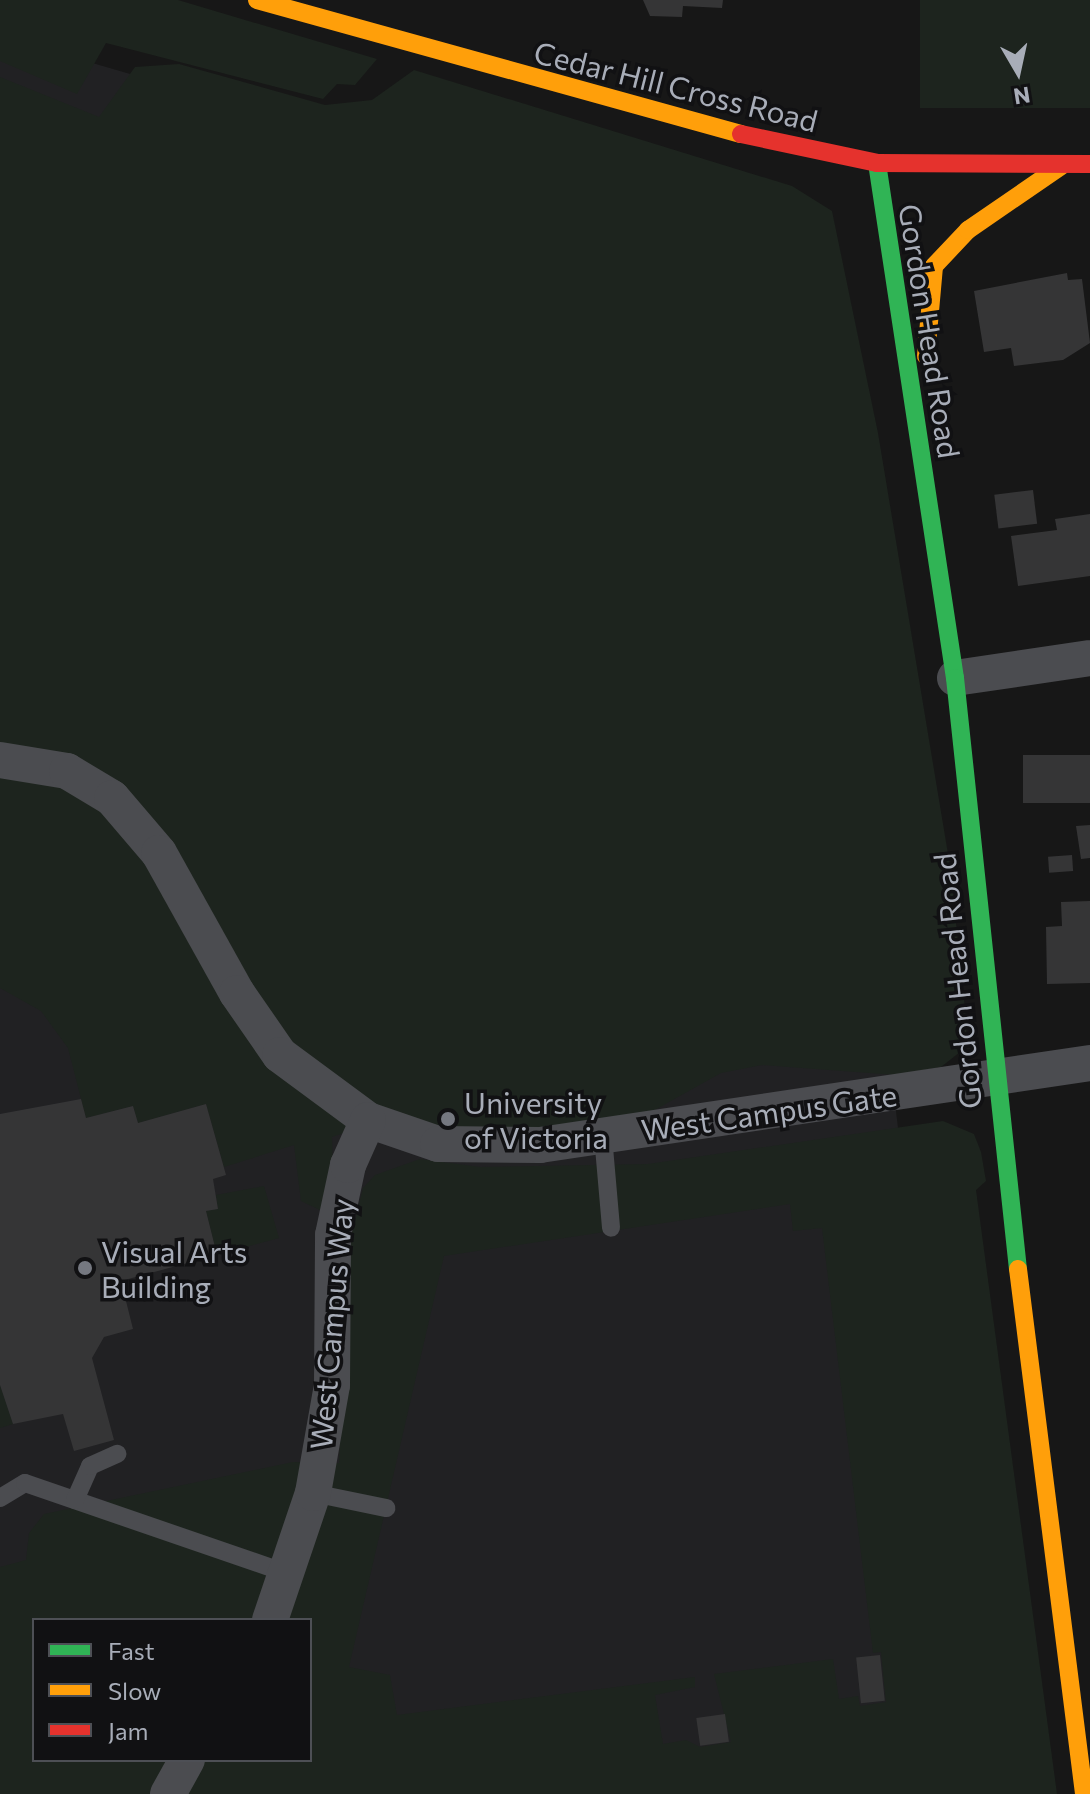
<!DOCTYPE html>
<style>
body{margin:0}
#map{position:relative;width:1090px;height:1794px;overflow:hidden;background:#171717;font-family:Commissioner,sans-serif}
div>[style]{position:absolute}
.built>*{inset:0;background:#212123}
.green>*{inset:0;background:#1d241e;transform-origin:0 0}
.building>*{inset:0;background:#353536;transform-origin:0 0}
.lane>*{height:18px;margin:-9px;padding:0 9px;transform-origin:9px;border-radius:9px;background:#4b4c50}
.street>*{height:36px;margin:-18px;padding:0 18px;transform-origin:18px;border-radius:18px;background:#4b4c50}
.fast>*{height:18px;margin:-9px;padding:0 9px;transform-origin:9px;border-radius:9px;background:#30b455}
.slow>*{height:18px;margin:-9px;padding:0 9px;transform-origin:9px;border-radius:9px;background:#ff9f0a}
.jam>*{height:18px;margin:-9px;padding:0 9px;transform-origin:9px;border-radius:9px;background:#e5322d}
.dots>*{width:22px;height:22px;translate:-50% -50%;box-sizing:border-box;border:4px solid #111113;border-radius:50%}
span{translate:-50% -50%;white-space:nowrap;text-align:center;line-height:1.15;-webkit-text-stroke:7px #111113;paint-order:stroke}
.street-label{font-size:30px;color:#a8adb8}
.poi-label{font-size:30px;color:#a8adb8}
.left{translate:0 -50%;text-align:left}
.legend{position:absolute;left:32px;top:1618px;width:280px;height:144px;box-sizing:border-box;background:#111113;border:2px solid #4d4f55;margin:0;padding:10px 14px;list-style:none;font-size:24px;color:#a8adb8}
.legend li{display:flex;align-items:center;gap:16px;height:40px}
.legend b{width:40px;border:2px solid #4d4f55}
.north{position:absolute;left:978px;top:32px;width:80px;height:80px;-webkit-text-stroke:6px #111113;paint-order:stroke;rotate:171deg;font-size:22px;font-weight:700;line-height:32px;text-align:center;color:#a8adb8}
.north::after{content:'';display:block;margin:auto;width:28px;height:36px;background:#a8adb8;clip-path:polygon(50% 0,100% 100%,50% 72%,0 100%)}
</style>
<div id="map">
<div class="built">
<i style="clip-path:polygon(evenodd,0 36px,455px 169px,836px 618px,979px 1794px,0 1794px,0 36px,34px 1620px,310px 1620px,310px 1760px,34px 1760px,34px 1620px)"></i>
</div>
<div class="green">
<i style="clip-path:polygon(0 0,178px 0,377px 59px,355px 85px,337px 84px,323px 99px,106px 43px,77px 94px,0 61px)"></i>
<i style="left:920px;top:0;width:170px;height:108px"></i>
<i style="clip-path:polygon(179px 64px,325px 105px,372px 100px,414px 70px,792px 186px,832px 211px,878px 433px,950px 866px,967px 1028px,960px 1052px,941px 1067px,896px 1075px,762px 1065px,721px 1073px,653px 1111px,490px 1135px,389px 1117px,332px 1137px,333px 1170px,320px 1210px,301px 1201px,294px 1145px,224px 1167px,206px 1104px,138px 1123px,133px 1106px,86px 1118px,68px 1048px,41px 1011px,0 988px,0 77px,99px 117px,135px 67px)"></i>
<i style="clip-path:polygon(evenodd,943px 1121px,974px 1134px,981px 1152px,986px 1181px,976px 1190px,1057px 1794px,0 1794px,0 1567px,26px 1560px,29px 1533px,44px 1514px,293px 1462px,339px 1463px,350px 1241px,363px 1188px,375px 1175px,420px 1159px,480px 1167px,648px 1164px,943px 1121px,790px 1204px,793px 1231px,822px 1228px,873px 1653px,881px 1652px,886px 1702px,860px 1706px,858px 1696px,839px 1699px,833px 1659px,714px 1674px,731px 1742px,700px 1747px,686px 1740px,663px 1744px,655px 1695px,695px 1687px,695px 1677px,397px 1715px,390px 1675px,349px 1667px,444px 1256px,790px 1204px,943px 1121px,34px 1620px,310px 1620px,310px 1760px,34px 1760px,34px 1620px)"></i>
<i style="clip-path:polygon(264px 1186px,279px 1238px,217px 1255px,206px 1211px,218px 1209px,216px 1195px)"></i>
<i style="clip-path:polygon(0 1385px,13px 1424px,0 1428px)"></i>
</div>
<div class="building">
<i style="clip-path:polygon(643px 0,723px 0,722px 8px,683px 6px,682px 17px,650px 16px)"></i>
<i style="clip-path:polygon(1067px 273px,1068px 280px,1082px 279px,1090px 343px,1063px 360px,1014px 366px,1011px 348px,984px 352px,974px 291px)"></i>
<i style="left:1033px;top:490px;width:34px;height:39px;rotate:83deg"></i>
<i style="clip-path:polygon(1090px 514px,1090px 576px,1018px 586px,1011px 536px,1057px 530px,1055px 519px)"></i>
<i style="left:1090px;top:755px;width:48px;height:67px;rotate:90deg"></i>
<i style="clip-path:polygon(1090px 825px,1090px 858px,1081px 859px,1076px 826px)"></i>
<i style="left:1072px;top:855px;width:16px;height:24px;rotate:86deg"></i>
<i style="clip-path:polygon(1090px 901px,1090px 983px,1047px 984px,1046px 927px,1062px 926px,1061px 902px)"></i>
<i style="clip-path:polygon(81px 1099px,86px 1118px,133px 1106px,138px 1123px,206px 1104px,226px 1175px,213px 1179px,218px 1209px,206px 1211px,217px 1255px,121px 1281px,133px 1329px,104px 1337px,92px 1358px,114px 1440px,74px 1451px,63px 1414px,13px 1424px,0 1385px,0 1114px)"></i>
<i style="left:880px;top:1655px;width:46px;height:24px;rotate:84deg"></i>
<i style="left:725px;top:1714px;width:28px;height:29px;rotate:82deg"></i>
</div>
<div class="lane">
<i style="left:603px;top:1136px;width:92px;rotate:85deg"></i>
<i style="left:313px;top:1493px;width:75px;rotate:11.6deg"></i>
<i style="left:0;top:1498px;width:29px;rotate:-31deg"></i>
<i style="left:25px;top:1483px;width:280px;rotate:19deg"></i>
<i style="left:75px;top:1500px;width:37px;rotate:-66deg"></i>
<i style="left:90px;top:1466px;width:30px;rotate:-24deg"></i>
</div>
<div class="street">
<i style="left:955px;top:678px;width:136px;rotate:-8.4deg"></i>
<i style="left:0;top:760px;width:68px;rotate:9.3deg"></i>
<i style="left:67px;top:771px;width:52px;rotate:31deg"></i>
<i style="left:112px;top:798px;width:72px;rotate:49.5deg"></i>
<i style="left:159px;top:853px;width:160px;rotate:60.9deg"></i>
<i style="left:237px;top:993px;width:75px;rotate:55.3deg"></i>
<i style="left:280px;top:1055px;width:109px;rotate:36.5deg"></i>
<i style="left:368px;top:1120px;width:74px;rotate:18.9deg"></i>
<i style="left:438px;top:1144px;width:102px;rotate:0.6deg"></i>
<i style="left:540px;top:1145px;width:556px;rotate:-8.48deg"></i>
<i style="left:270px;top:1620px;width:134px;rotate:-71.3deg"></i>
<i style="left:313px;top:1493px;width:110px;rotate:-80deg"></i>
<i style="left:332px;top:1385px;width:150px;rotate:-89.6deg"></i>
<i style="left:333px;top:1235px;width:72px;rotate:-77.9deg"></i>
<i style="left:348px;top:1165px;width:49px;rotate:-66deg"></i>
<i style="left:168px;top:1794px;width:39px;rotate:-61deg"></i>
</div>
<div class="fast">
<i style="left:877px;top:163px;width:521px;rotate:81.39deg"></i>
<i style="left:955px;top:678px;width:594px;rotate:83.92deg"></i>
</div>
<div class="slow">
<i style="left:257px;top:0;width:502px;rotate:15.48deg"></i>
<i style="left:926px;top:356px;width:90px;rotate:-84.9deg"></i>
<i style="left:934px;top:266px;width:50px;rotate:-46.6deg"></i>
<i style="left:968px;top:230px;width:113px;rotate:-34.5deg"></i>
<i style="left:1018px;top:1269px;width:529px;rotate:82.83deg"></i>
</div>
<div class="jam">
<i style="left:741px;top:134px;width:139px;rotate:12deg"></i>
<i style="left:877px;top:163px;width:213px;rotate:0.3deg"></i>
</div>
<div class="dots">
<i style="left:448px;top:1119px;background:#757880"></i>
<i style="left:85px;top:1268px;background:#757880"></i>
</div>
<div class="street-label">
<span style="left:676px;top:86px;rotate:14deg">Cedar Hill Cross Road</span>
<span style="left:930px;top:331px;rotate:81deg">Gordon Head Road</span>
<span style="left:957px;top:981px;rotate:-96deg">Gordon Head Road</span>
<span style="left:769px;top:1112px;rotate:-8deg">West Campus Gate</span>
<span style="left:331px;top:1324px;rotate:-85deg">West Campus Way</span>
</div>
<div class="poi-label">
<span class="left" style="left:464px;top:1119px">University<br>of Victoria</span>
<span class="left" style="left:101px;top:1268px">Visual Arts<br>Building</span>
</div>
<ul class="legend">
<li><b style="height:10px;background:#30b455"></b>Fast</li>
<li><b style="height:10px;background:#ff9f0a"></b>Slow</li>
<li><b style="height:10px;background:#e5322d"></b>Jam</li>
</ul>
<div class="north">N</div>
</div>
